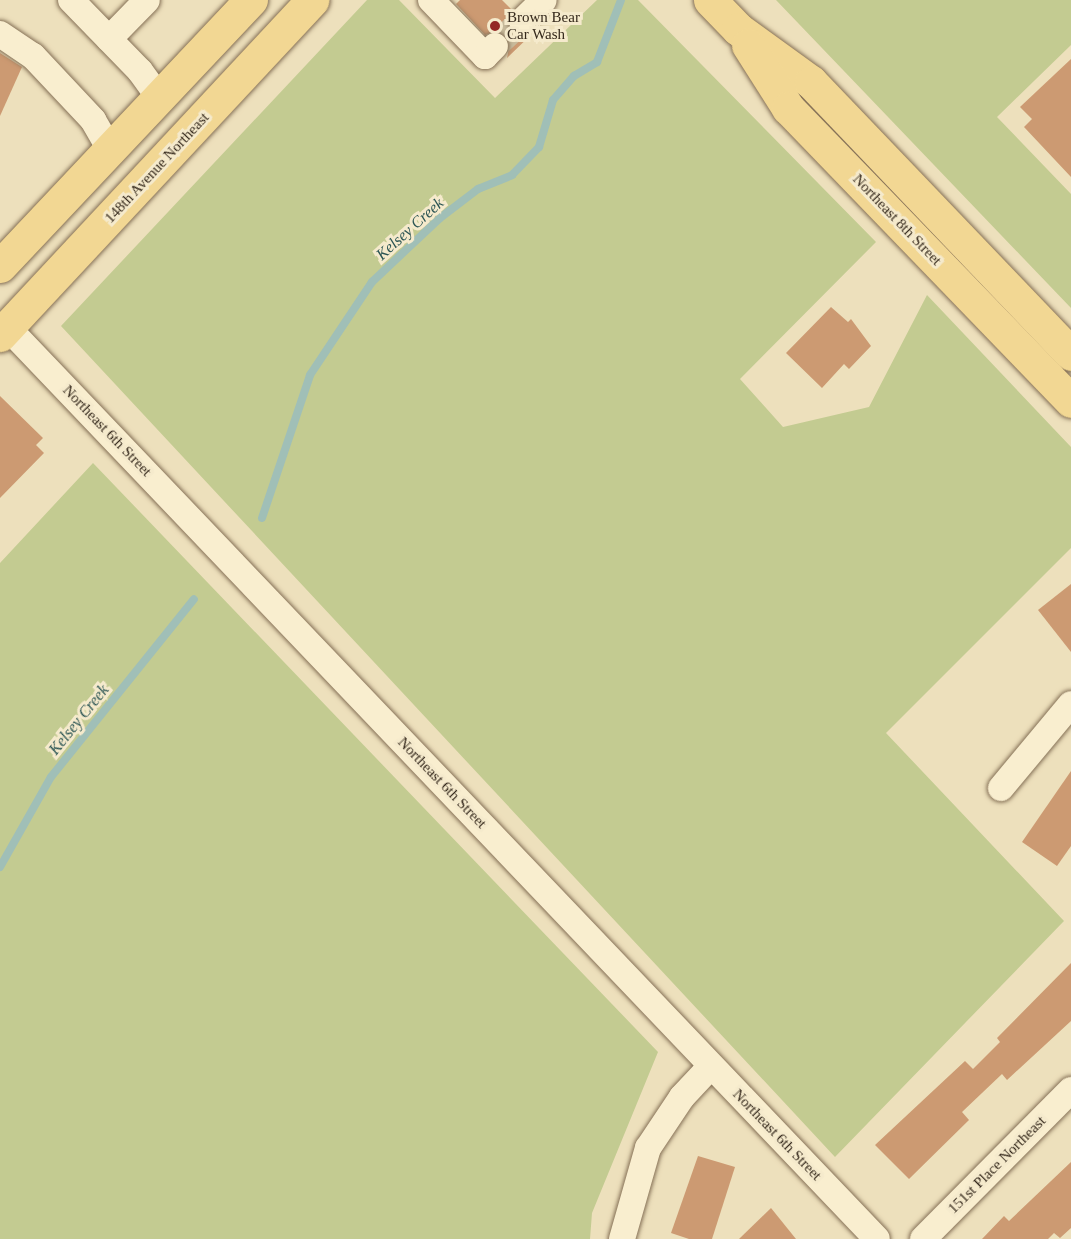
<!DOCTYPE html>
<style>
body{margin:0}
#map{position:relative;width:1071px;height:1239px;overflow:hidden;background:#ede0bc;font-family:Georgia,serif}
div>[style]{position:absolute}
.green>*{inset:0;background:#c3cb91}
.stream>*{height:8px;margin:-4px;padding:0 4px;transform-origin:4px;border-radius:4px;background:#a0bfb7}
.building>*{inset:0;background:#cc9a72}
.minor-tunnel>*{height:26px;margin-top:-13px;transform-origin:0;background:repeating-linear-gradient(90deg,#c8bb9c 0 26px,transparent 0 39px)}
.roads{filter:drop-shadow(0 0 2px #857056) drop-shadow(0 0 2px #857056)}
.minor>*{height:26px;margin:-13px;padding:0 13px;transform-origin:13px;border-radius:13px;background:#f9eecf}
.major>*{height:33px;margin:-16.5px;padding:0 16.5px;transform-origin:16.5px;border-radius:16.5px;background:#f2d793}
.dots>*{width:16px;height:16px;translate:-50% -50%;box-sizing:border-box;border:3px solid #f5eacc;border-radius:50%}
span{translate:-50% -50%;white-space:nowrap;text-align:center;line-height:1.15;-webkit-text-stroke:6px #f5eacc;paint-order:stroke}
.poi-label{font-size:15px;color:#34281b}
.left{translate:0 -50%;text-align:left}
.street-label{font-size:15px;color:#34281b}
.water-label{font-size:16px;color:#2a5453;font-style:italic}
</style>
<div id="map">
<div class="green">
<i style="clip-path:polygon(367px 0,399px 0,495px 98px,597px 0,638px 0,876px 242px,740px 379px,783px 427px,869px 407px,927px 295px,1071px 447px,1071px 548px,886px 733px,1064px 921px,835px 1157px,61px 326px)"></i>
<i style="clip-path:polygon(776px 0,1071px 0,1071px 45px,997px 117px,1071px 194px,1071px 308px)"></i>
<i style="clip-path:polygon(93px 463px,658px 1052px,592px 1213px,590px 1239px,0 1239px,0 563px)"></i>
</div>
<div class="stream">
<i style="left:262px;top:518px;width:151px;rotate:-71.4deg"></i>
<i style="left:310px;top:375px;width:112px;rotate:-56.3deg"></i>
<i style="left:372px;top:282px;width:93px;rotate:-43.3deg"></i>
<i style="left:440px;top:218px;width:48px;rotate:-37.3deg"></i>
<i style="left:478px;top:189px;width:37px;rotate:-22deg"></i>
<i style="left:512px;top:175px;width:39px;rotate:-46deg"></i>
<i style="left:539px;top:147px;width:49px;rotate:-73.4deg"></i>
<i style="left:553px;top:100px;width:32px;rotate:-49deg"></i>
<i style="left:574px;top:76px;width:27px;rotate:-31deg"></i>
<i style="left:597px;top:62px;width:66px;rotate:-68.8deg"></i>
<i style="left:0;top:867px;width:103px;rotate:-60.5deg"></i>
<i style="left:51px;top:777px;width:228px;rotate:-51.2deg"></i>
</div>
<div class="building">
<i style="clip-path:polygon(460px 0,502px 0,512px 10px,507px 24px,512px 32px,518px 35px,534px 32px,507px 58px,510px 43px,506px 36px,498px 31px,485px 35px,456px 4px)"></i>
<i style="clip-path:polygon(0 53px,22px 67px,0 116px)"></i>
<i style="clip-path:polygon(1071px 59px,1071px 177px,1024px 127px,1032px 119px,1020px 107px)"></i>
<i style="clip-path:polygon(831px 307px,848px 322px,851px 319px,871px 346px,849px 369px,844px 364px,822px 388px,786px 353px)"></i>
<i style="clip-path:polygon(0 396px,43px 438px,36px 445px,44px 453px,0 498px)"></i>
<i style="clip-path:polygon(1071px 584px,1071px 652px,1038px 610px)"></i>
<i style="clip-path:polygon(1071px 771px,1071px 846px,1057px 866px,1022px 842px)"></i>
<i style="clip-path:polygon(1071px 963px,1071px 1021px,1007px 1080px,1002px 1074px,962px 1112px,969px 1120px,909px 1179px,875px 1145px,965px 1061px,973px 1069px,1000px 1042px,997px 1038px)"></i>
<i style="clip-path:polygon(698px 1156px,735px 1167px,712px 1239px,689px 1239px,671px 1233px)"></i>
<i style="clip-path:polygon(1071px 1162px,1071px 1228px,1060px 1238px,1054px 1233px,1048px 1239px,982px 1239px,1004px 1216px,1009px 1221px)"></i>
<i style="clip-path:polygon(771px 1208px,796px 1239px,739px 1239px)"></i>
</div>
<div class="minor-tunnel">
<i style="left:495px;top:46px;width:37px;rotate:-43deg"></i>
</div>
<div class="roads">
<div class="minor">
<i style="left:71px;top:0;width:99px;rotate:45.8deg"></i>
<i style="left:140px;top:71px;width:34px;rotate:54deg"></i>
<i style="left:431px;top:0;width:78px;rotate:46deg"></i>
<i style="left:485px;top:56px;width:14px;rotate:-45deg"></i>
<i style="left:522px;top:21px;width:30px;rotate:-44deg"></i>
<i style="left:0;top:34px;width:40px;rotate:34deg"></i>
<i style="left:33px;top:56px;width:88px;rotate:46.8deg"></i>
<i style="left:93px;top:120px;width:36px;rotate:60deg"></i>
<i style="left:109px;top:39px;width:54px;rotate:-45.7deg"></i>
<i style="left:7px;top:327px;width:1260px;rotate:46.35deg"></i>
<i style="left:1001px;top:788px;width:109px;rotate:-50.2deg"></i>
<i style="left:622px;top:1239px;width:95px;rotate:-74.1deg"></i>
<i style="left:648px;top:1148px;width:61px;rotate:-56.3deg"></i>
<i style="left:682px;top:1097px;width:42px;rotate:-46.9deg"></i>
<i style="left:923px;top:1239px;width:210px;rotate:-45.2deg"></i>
</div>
<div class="major">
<i style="left:710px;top:0;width:40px;rotate:46deg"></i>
<i style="left:738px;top:29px;width:90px;rotate:36deg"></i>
<i style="left:811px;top:82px;width:376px;rotate:46.3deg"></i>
<i style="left:748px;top:45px;width:75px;rotate:57.6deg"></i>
<i style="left:788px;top:108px;width:407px;rotate:46deg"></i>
<i style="left:0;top:266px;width:366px;rotate:-46.7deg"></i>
<i style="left:0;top:335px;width:458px;rotate:-47deg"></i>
</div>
</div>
<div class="dots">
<i style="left:495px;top:26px;background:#942826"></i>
</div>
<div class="poi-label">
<span class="left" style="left:507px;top:26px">Brown Bear<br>Car Wash</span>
</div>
<div class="street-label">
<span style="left:157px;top:168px;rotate:-47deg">148th Avenue Northeast</span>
<span style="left:897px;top:220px;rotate:46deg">Northeast 8th Street</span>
<span style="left:107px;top:431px;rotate:46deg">Northeast 6th Street</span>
<span style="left:442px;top:783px;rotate:46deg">Northeast 6th Street</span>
<span style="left:777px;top:1135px;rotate:46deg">Northeast 6th Street</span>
<span style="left:997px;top:1165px;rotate:-45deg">151st Place Northeast</span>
</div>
<div class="water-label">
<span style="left:410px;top:229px;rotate:-42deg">Kelsey Creek</span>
<span style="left:79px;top:720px;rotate:-51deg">Kelsey Creek</span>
</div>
</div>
